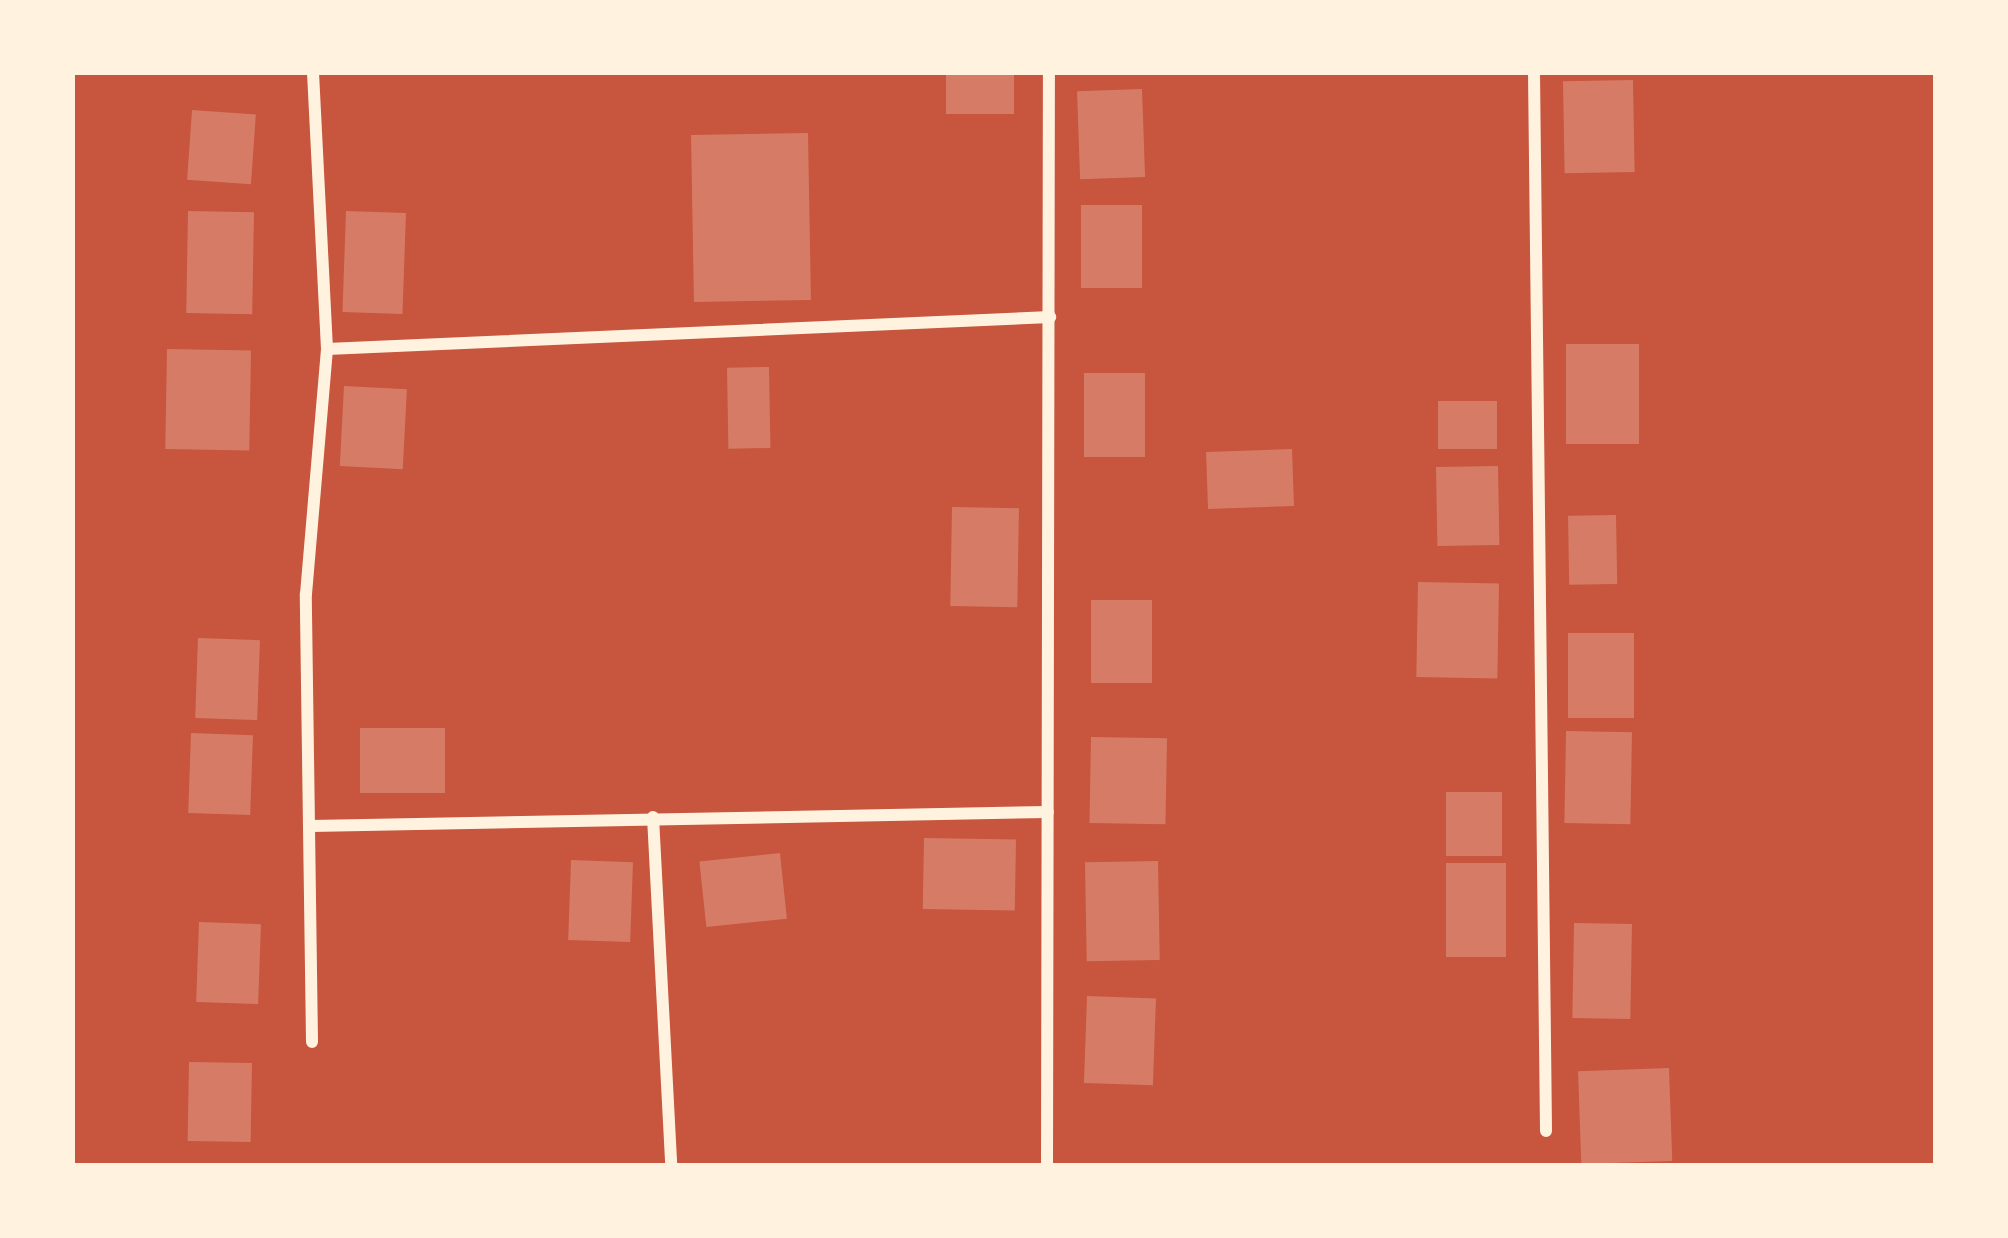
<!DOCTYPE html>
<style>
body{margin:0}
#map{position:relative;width:2008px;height:1238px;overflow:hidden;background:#c8553d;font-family:Barlow,sans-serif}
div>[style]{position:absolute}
.building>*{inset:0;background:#d67c66;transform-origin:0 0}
.minor>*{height:12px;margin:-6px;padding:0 6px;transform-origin:6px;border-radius:6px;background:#fff3e0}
span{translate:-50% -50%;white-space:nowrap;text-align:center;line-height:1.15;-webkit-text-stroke:10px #fff3e0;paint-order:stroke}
.frame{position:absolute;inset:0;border:75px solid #fff3e0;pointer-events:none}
</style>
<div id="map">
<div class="building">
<i style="left:946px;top:72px;width:68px;height:42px"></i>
<i style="left:1633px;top:80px;width:92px;height:70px;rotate:89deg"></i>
<i style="left:1142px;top:89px;width:88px;height:65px;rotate:88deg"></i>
<i style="left:192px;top:110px;width:64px;height:70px;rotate:4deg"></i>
<i style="left:808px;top:133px;width:167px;height:117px;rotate:89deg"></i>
<i style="left:1081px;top:205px;width:61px;height:83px"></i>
<i style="left:188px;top:211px;width:66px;height:102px;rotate:1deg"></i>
<i style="left:346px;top:211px;width:60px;height:101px;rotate:2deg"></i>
<i style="left:1566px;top:344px;width:73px;height:100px"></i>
<i style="left:167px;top:349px;width:84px;height:100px;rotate:1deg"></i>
<i style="left:769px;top:367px;width:81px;height:42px;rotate:89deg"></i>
<i style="left:1084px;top:373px;width:61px;height:84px"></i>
<i style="left:344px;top:386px;width:63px;height:80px;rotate:3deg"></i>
<i style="left:1438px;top:401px;width:59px;height:48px"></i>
<i style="left:1292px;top:449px;width:57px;height:86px;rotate:88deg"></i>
<i style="left:1498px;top:466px;width:79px;height:62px;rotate:89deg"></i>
<i style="left:952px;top:507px;width:67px;height:99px;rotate:1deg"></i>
<i style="left:1616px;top:515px;width:69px;height:48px;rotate:89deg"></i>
<i style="left:1418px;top:582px;width:81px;height:95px;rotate:1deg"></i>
<i style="left:1091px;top:600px;width:61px;height:83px"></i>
<i style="left:1634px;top:633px;width:85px;height:66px;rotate:90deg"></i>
<i style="left:198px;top:638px;width:62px;height:80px;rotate:2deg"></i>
<i style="left:360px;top:728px;width:85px;height:65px"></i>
<i style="left:1566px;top:731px;width:66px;height:92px;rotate:1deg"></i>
<i style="left:191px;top:733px;width:62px;height:80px;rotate:2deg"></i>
<i style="left:1091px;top:737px;width:76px;height:86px;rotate:1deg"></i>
<i style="left:1446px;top:792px;width:56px;height:64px"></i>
<i style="left:924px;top:838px;width:92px;height:71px;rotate:1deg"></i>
<i style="left:780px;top:853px;width:66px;height:81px;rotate:84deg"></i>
<i style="left:571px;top:860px;width:62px;height:80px;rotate:2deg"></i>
<i style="left:1158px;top:861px;width:99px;height:73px;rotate:89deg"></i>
<i style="left:1446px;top:863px;width:60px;height:94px"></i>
<i style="left:199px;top:922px;width:62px;height:80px;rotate:2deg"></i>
<i style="left:1574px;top:923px;width:58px;height:95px;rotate:1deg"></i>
<i style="left:1087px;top:996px;width:69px;height:87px;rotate:2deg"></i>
<i style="left:189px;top:1062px;width:63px;height:79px;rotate:1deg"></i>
<i style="left:1669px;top:1068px;width:93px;height:91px;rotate:88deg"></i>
</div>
<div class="minor">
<i style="left:1534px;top:72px;width:1059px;rotate:89.35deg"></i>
<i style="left:327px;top:349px;width:724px;rotate:-2.53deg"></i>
<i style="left:653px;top:817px;width:349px;rotate:87deg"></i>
<i style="left:311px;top:826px;width:737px;rotate:-1.09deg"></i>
<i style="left:312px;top:1042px;width:448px;rotate:-90.8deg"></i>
<i style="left:306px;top:594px;width:246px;rotate:-85.1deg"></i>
<i style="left:327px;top:349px;width:277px;rotate:-92.9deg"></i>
<i style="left:1047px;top:1166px;width:1094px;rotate:-89.9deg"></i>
</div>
<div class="frame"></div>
</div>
